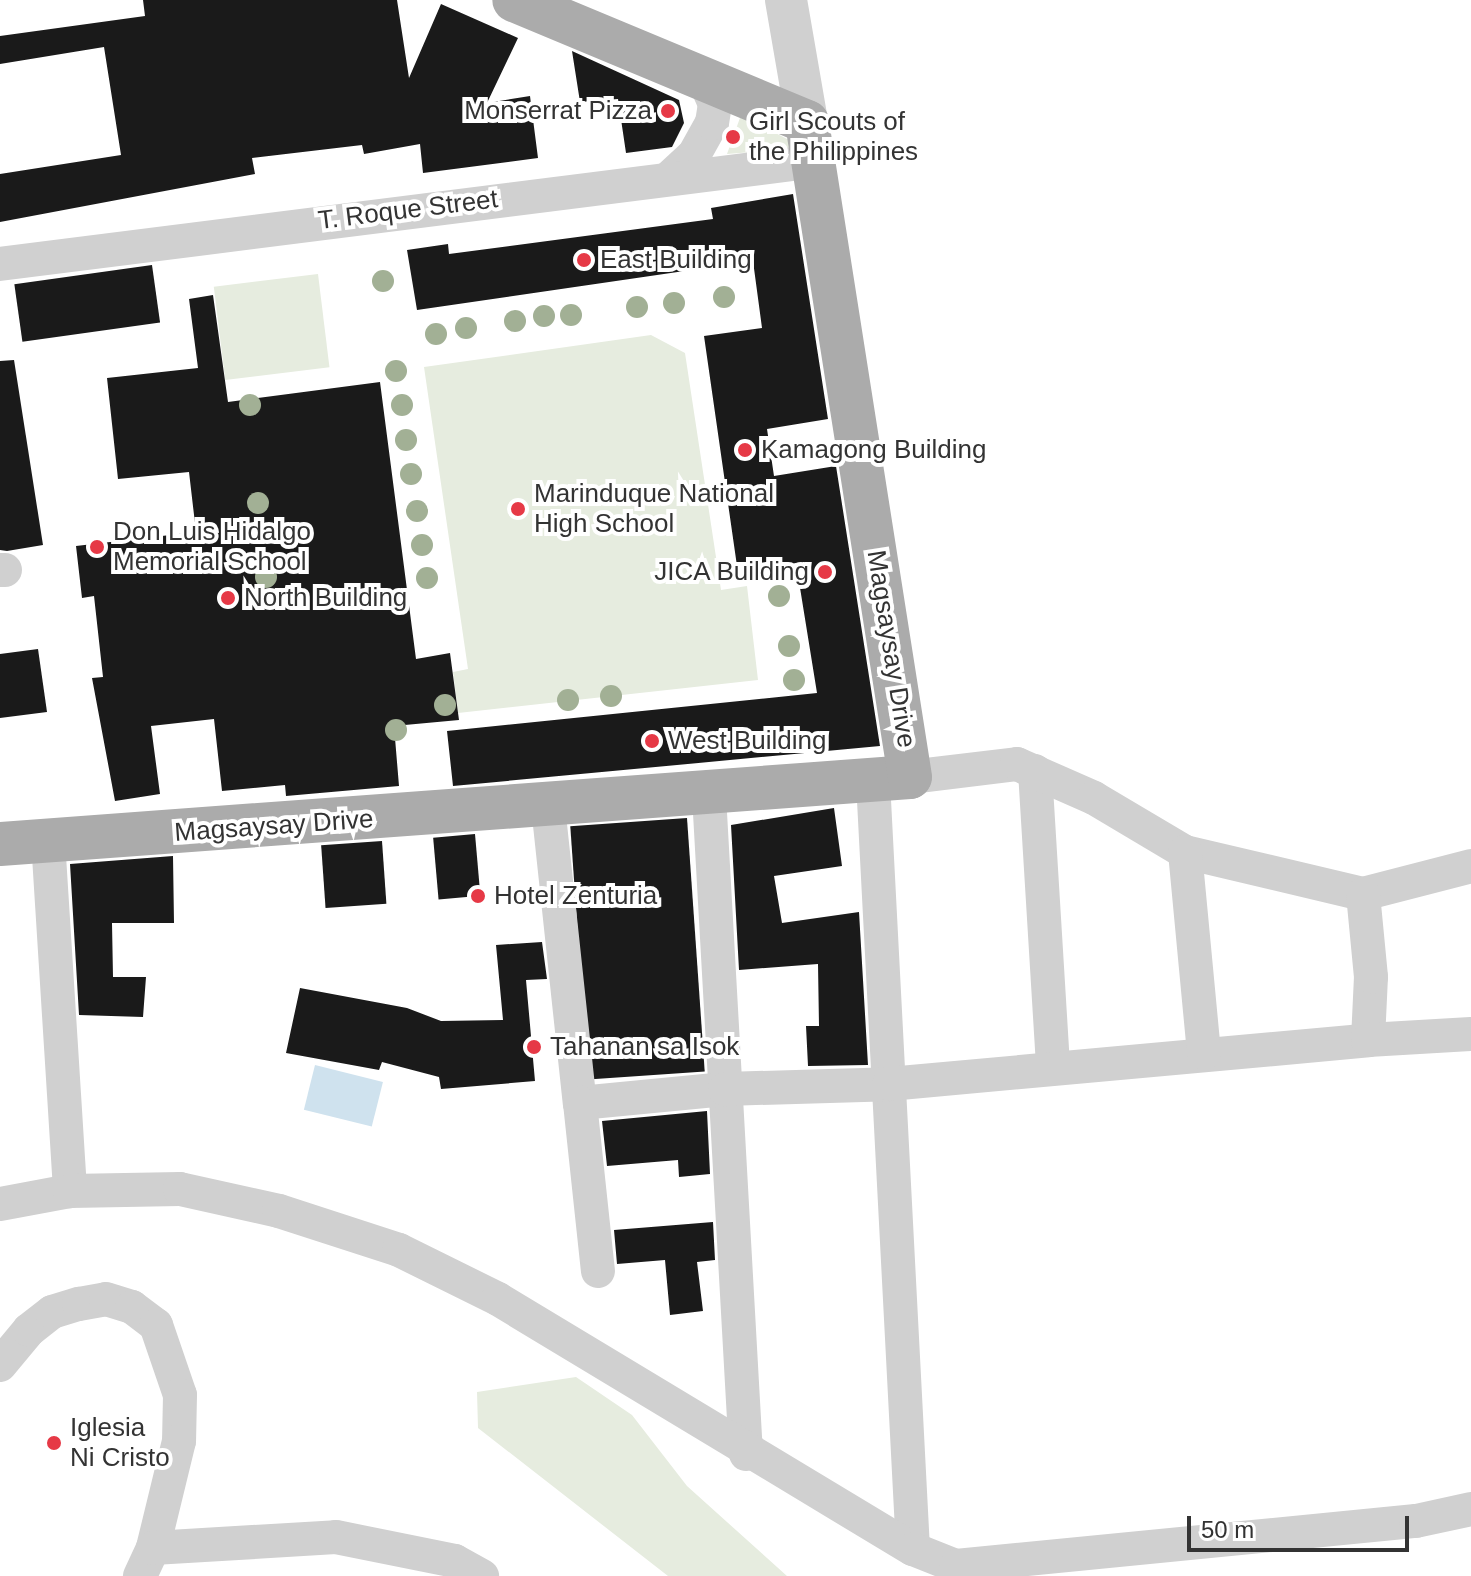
<!DOCTYPE html>
<style>
body{margin:0}
#map{position:relative;width:1471px;height:1576px;overflow:hidden;background:#fff;font-family:Arial,sans-serif}
div>[style]{position:absolute}
.green>*{inset:0;background:#e6ecdf;transform-origin:0 0}
.water>*{inset:0;background:#cfe2ee;transform-origin:0 0}
.building>*{inset:0;background:#1a1a1a;transform-origin:0 0}
.minor>*{height:34px;margin:-17px;padding:0 17px;transform-origin:17px;border-radius:17px;background:#d0d0d0}
.tertiary>*{height:42px;margin:-21px;padding:0 21px;transform-origin:21px;border-radius:21px;background:#d0d0d0}
.primary>*{height:44px;margin:-22px;padding:0 22px;transform-origin:22px;border-radius:22px;background:#ababab}
.trees>*{width:22px;height:22px;margin:-11px;border-radius:50%;background:#a2b095}
.dots>*{width:22px;height:22px;translate:-50% -50%;box-sizing:border-box;border:4px solid #fff;border-radius:50%}
span{translate:-50% -50%;white-space:nowrap;text-align:center;line-height:1.15;-webkit-text-stroke:8px #fff;paint-order:stroke}
.poi-label{font-size:26px;color:#333}
.right{translate:-100% -50%;text-align:right}
.left{translate:0 -50%;text-align:left}
.street-label{font-size:26px;color:#333}
.scale{position:absolute;left:1187px;top:1516px;width:222px;height:36px;box-sizing:border-box;border:4px solid #333;border-top:0;padding-left:10px;font-size:24px;line-height:28px;white-space:nowrap;color:#333;-webkit-text-stroke:6px #fff;paint-order:stroke}
</style>
<div id="map">
<div class="green">
<i style="clip-path:polygon(741px 115px,789px 140px,790px 149px,727px 154px)"></i>
<i style="left:318px;top:274px;width:94px;height:105px;rotate:83deg"></i>
<i style="clip-path:polygon(651px 335px,685px 353px,721px 590px,747px 586px,758px 680px,458px 713px,453px 672px,468px 669px,424px 367px)"></i>
<i style="clip-path:polygon(576px 1377px,632px 1415px,687px 1486px,787px 1576px,668px 1576px,478px 1428px,477px 1392px)"></i>
</div>
<div class="water">
<i style="left:315px;top:1065px;width:70px;height:46px;rotate:14deg"></i>
</div>
<div class="building">
<i style="clip-path:polygon(143px 0,397px 0,409px 78px,441px 4px,518px 38px,487px 103px,530px 96px,538px 158px,423px 173px,420px 144px,364px 154px,362px 145px,252px 158px,255px 174px,0 222px,0 174px,121px 155px,104px 47px,0 64px,0 36px,145px 16px)"></i>
<i style="clip-path:polygon(572px 51px,679px 100px,684px 123px,672px 147px,626px 153px,618px 99px,580px 102px)"></i>
<i style="clip-path:polygon(793px 194px,828px 419px,767px 429px,774px 476px,836px 466px,880px 746px,453px 786px,447px 731px,817px 693px,796px 563px,738px 573px,704px 336px,762px 328px,753px 261px,417px 310px,407px 250px,448px 244px,449px 254px,713px 219px,711px 208px)"></i>
<i style="left:152px;top:265px;width:58px;height:139px;rotate:82deg"></i>
<i style="clip-path:polygon(213px 295px,228px 402px,380px 382px,416px 659px,450px 653px,459px 720px,394px 726px,399px 786px,286px 796px,285px 785px,222px 791px,214px 719px,151px 726px,160px 794px,115px 801px,92px 678px,103px 677px,94px 596px,82px 598px,76px 546px,196px 532px,189px 472px,118px 479px,107px 378px,198px 368px,189px 299px)"></i>
<i style="clip-path:polygon(14px 360px,43px 545px,7px 551px,0 550px,0 361px)"></i>
<i style="clip-path:polygon(38px 649px,47px 712px,0 718px,0 654px)"></i>
<i style="clip-path:polygon(834px 808px,842px 866px,774px 876px,782px 923px,859px 912px,868px 1065px,808px 1066px,806px 1026px,819px 1026px,818px 964px,739px 970px,731px 825px)"></i>
<i style="left:687px;top:818px;width:254px;height:117px;rotate:86deg"></i>
<i style="left:475px;top:834px;width:62px;height:42px;rotate:85deg"></i>
<i style="left:382px;top:841px;width:63px;height:61px;rotate:86deg"></i>
<i style="clip-path:polygon(173px 856px,174px 923px,112px 923px,113px 977px,146px 977px,143px 1017px,79px 1015px,70px 864px)"></i>
<i style="clip-path:polygon(542px 942px,547px 979px,526px 980px,535px 1081px,441px 1089px,439px 1077px,382px 1062px,379px 1070px,286px 1053px,300px 988px,407px 1008px,441px 1021px,503px 1020px,496px 945px)"></i>
<i style="clip-path:polygon(707px 1111px,710px 1174px,679px 1177px,678px 1160px,607px 1166px,602px 1121px)"></i>
<i style="clip-path:polygon(713px 1222px,715px 1260px,697px 1262px,703px 1311px,670px 1315px,665px 1260px,617px 1264px,614px 1230px)"></i>
</div>
<div class="minor">
<i style="left:669px;top:178px;width:34px;rotate:-43deg"></i>
<i style="left:694px;top:155px;width:37px;rotate:-61deg"></i>
<i style="left:712px;top:123px;width:19px;rotate:-81deg"></i>
<i style="left:715px;top:104px;width:24px;rotate:-114deg"></i>
<i style="left:0;top:264px;width:823px;rotate:-7.19deg"></i>
<i style="left:0;top:570px;width:5px"></i>
<i style="left:1035px;top:771px;width:297px;rotate:86.5deg"></i>
<i style="left:910px;top:777px;width:108px;rotate:-6.9deg"></i>
<i style="left:1017px;top:764px;width:84px;rotate:23.8deg"></i>
<i style="left:1094px;top:798px;width:106px;rotate:30.7deg"></i>
<i style="left:1185px;top:852px;width:183px;rotate:13.3deg"></i>
<i style="left:1363px;top:894px;width:112px;rotate:-14.5deg"></i>
<i style="left:873px;top:781px;width:769px;rotate:87.02deg"></i>
<i style="left:709px;top:795px;width:660px;rotate:86.79deg"></i>
<i style="left:548px;top:806px;width:299px;rotate:83.9deg"></i>
<i style="left:580px;top:1103px;width:146px;rotate:-5.5deg"></i>
<i style="left:725px;top:1089px;width:164px;rotate:-1.7deg"></i>
<i style="left:889px;top:1084px;width:481px;rotate:-5.2deg"></i>
<i style="left:1368px;top:1040px;width:63px;rotate:-87.3deg"></i>
<i style="left:1371px;top:977px;width:83px;rotate:-95.5deg"></i>
<i style="left:48px;top:840px;width:352px;rotate:86.4deg"></i>
<i style="left:1185px;top:852px;width:202px;rotate:84.6deg"></i>
<i style="left:1368px;top:1040px;width:103px;rotate:-3.3deg"></i>
<i style="left:580px;top:1103px;width:169px;rotate:83.9deg"></i>
<i style="left:0;top:1204px;width:71px;rotate:-10.5deg"></i>
<i style="left:70px;top:1191px;width:110px;rotate:-1deg"></i>
<i style="left:180px;top:1189px;width:101px;rotate:12.5deg"></i>
<i style="left:279px;top:1211px;width:126px;rotate:18deg"></i>
<i style="left:399px;top:1250px;width:110px;rotate:26.3deg"></i>
<i style="left:498px;top:1299px;width:484px;rotate:31.1deg"></i>
<i style="left:913px;top:1549px;width:46px;rotate:21.6deg"></i>
<i style="left:956px;top:1566px;width:462px;rotate:-5.6deg"></i>
<i style="left:1416px;top:1521px;width:56px;rotate:-12.3deg"></i>
<i style="left:0;top:1365px;width:45px;rotate:-50.4deg"></i>
<i style="left:29px;top:1330px;width:29px;rotate:-38deg"></i>
<i style="left:52px;top:1312px;width:28px;rotate:-17deg"></i>
<i style="left:79px;top:1304px;width:27px;rotate:-10deg"></i>
<i style="left:106px;top:1299px;width:27px;rotate:17deg"></i>
<i style="left:132px;top:1307px;width:30px;rotate:37deg"></i>
<i style="left:156px;top:1325px;width:74px;rotate:71.1deg"></i>
<i style="left:180px;top:1395px;width:46px;rotate:91.2deg"></i>
<i style="left:179px;top:1441px;width:110px;rotate:103.7deg"></i>
<i style="left:153px;top:1548px;width:31px;rotate:115deg"></i>
<i style="left:153px;top:1548px;width:183px;rotate:-3.4deg"></i>
<i style="left:336px;top:1537px;width:121px;rotate:11.4deg"></i>
<i style="left:455px;top:1561px;width:31px;rotate:29deg"></i>
</div>
<div class="tertiary">
<i style="left:786px;top:0;width:124px;rotate:80.2deg"></i>
</div>
<div class="primary">
<i style="left:0;top:844px;width:912px;rotate:-4.21deg"></i>
<i style="left:910px;top:777px;width:663px;rotate:-98.94deg"></i>
<i style="left:807px;top:122px;width:317px;rotate:-157.4deg"></i>
</div>
<div class="trees">
<i style="left:383px;top:281px"></i>
<i style="left:724px;top:297px"></i>
<i style="left:674px;top:303px"></i>
<i style="left:637px;top:307px"></i>
<i style="left:571px;top:315px"></i>
<i style="left:544px;top:316px"></i>
<i style="left:515px;top:321px"></i>
<i style="left:466px;top:328px"></i>
<i style="left:436px;top:334px"></i>
<i style="left:396px;top:371px"></i>
<i style="left:250px;top:405px"></i>
<i style="left:402px;top:405px"></i>
<i style="left:406px;top:440px"></i>
<i style="left:411px;top:474px"></i>
<i style="left:258px;top:503px"></i>
<i style="left:417px;top:511px"></i>
<i style="left:422px;top:545px"></i>
<i style="left:266px;top:577px"></i>
<i style="left:427px;top:578px"></i>
<i style="left:779px;top:596px"></i>
<i style="left:789px;top:646px"></i>
<i style="left:794px;top:680px"></i>
<i style="left:611px;top:696px"></i>
<i style="left:568px;top:700px"></i>
<i style="left:445px;top:705px"></i>
<i style="left:396px;top:730px"></i>
</div>
<div class="dots">
<i style="left:668px;top:111px;background:#e63946"></i>
<i style="left:733px;top:137px;background:#e63946"></i>
<i style="left:584px;top:260px;background:#e63946"></i>
<i style="left:745px;top:450px;background:#e63946"></i>
<i style="left:518px;top:509px;background:#e63946"></i>
<i style="left:97px;top:547px;background:#e63946"></i>
<i style="left:825px;top:572px;background:#e63946"></i>
<i style="left:228px;top:598px;background:#e63946"></i>
<i style="left:652px;top:741px;background:#e63946"></i>
<i style="left:478px;top:896px;background:#e63946"></i>
<i style="left:534px;top:1047px;background:#e63946"></i>
<i style="left:54px;top:1443px;background:#e63946"></i>
</div>
<div class="poi-label">
<span class="right" style="left:652px;top:111px">Monserrat Pizza</span>
<span class="left" style="left:749px;top:137px">Girl Scouts of<br>the Philippines</span>
<span class="left" style="left:600px;top:260px">East Building</span>
<span class="left" style="left:761px;top:450px">Kamagong Building</span>
<span class="left" style="left:534px;top:509px">Marinduque National<br>High School</span>
<span class="left" style="left:113px;top:547px">Don Luis Hidalgo<br>Memorial School</span>
<span class="right" style="left:809px;top:572px">JICA Building</span>
<span class="left" style="left:244px;top:598px">North Building</span>
<span class="left" style="left:668px;top:741px">West Building</span>
<span class="left" style="left:494px;top:896px">Hotel Zenturia</span>
<span class="left" style="left:550px;top:1047px">Tahanan sa Isok</span>
<span class="left" style="left:70px;top:1443px">Iglesia<br>Ni Cristo</span>
</div>
<div class="street-label">
<span style="left:408px;top:210px;rotate:-7deg">T. Roque Street</span>
<span style="left:891px;top:649px;rotate:81deg">Magsaysay Drive</span>
<span style="left:274px;top:826px;rotate:-4deg">Magsaysay Drive</span>
</div>
<div class="scale">50 m</div>
</div>
